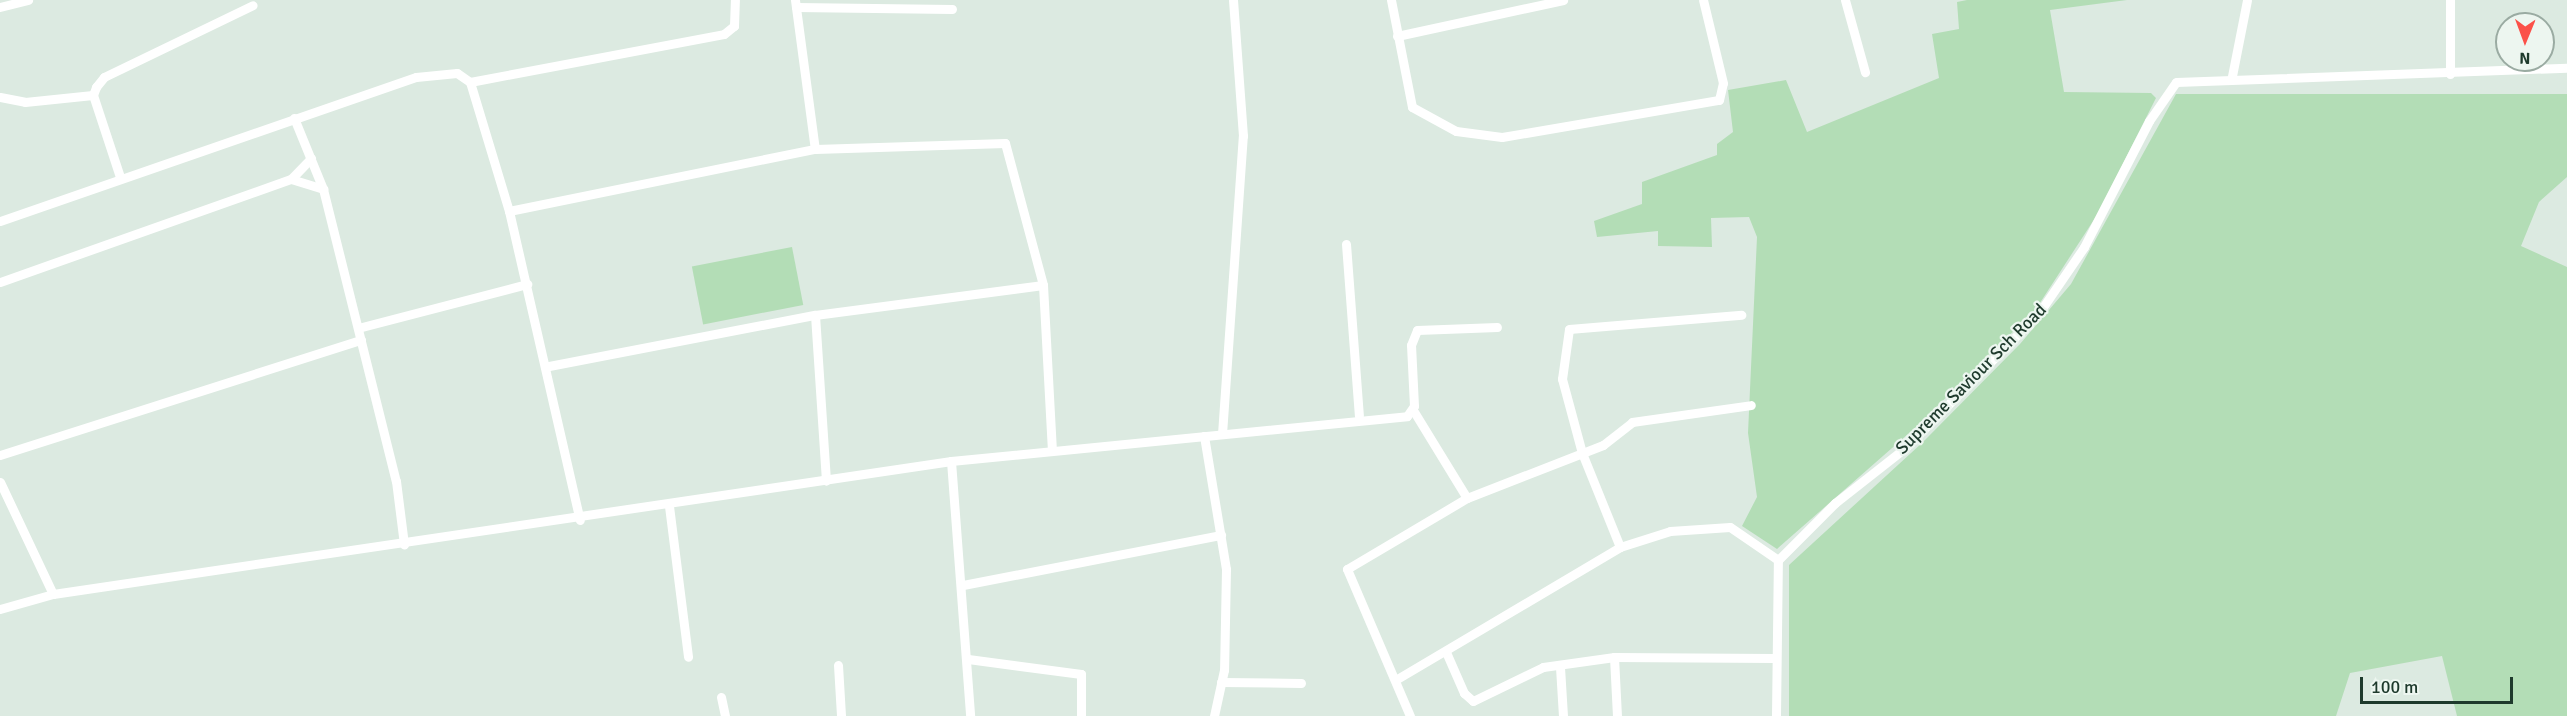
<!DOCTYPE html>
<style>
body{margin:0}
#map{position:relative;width:2567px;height:716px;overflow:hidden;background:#dceae1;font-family:Signika,sans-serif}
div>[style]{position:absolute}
.green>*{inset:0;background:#b3ddb6;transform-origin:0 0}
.minor>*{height:9px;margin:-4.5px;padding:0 4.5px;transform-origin:4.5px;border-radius:4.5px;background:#fff}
span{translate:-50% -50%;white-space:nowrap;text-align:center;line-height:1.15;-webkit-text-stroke:4.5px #edf6f0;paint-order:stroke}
.street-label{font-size:18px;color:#1e3a2c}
.north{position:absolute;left:2495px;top:12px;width:60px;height:60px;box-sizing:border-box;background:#edf6f0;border:2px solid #9aaba2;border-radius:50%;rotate:181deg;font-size:16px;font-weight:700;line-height:24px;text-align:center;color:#1e3a2c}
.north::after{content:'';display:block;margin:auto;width:21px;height:27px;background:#fb5149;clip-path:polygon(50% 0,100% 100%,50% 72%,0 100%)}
.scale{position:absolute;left:2360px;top:677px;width:153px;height:27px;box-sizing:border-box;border:3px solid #1e3a2c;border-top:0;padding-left:8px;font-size:18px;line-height:21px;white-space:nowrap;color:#1e3a2c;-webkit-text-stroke:4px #edf6f0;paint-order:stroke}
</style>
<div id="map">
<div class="green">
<i style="clip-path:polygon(1967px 0,2127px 0,2050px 10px,2064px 92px,2151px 93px,2156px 98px,2097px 215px,2036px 309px,1916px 427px,1777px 549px,1742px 526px,1757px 497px,1748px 433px,1757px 237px,1749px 217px,1711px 218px,1712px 247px,1658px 246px,1658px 231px,1597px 237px,1594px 221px,1642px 204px,1642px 182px,1717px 155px,1717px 144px,1733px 132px,1728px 90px,1786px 80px,1807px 132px,1939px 78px,1932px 34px,1959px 29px,1957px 2px)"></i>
<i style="clip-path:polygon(2176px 94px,2567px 94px,2567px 177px,2539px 202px,2521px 246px,2567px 267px,2567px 716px,2457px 716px,2442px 656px,2350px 673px,2336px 716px,1789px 716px,1789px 565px,1923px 442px,2020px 344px,2071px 284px)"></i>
<i style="left:792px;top:247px;width:59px;height:102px;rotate:79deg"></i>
</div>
<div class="minor">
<i style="left:795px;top:0;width:150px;rotate:82.4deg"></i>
<i style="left:1391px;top:0;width:109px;rotate:78.9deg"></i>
<i style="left:1412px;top:107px;width:50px;rotate:28.6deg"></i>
<i style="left:1456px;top:131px;width:46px;rotate:7.4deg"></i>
<i style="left:1502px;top:137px;width:220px;rotate:-9.7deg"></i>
<i style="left:1719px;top:100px;width:17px;rotate:-77deg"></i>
<i style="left:1723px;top:83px;width:85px;rotate:-103.5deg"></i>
<i style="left:1845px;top:0;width:75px;rotate:74.5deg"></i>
<i style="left:0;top:7px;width:29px;rotate:-14deg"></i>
<i style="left:796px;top:7px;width:156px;rotate:0.7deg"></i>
<i style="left:1397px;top:36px;width:170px;rotate:-12.2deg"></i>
<i style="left:2450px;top:74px;width:74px;rotate:-90deg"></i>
<i style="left:2232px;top:76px;width:77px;rotate:-78.8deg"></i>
<i style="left:470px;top:82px;width:258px;rotate:-10.7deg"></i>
<i style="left:724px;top:34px;width:13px;rotate:-39deg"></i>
<i style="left:734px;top:26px;width:26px;rotate:-88deg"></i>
<i style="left:0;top:97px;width:25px;rotate:11deg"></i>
<i style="left:25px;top:102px;width:68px;rotate:-5.9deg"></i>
<i style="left:294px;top:118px;width:77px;rotate:67.8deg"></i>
<i style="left:323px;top:189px;width:301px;rotate:76deg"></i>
<i style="left:396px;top:481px;width:64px;rotate:82.8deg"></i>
<i style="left:120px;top:177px;width:86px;rotate:-108.2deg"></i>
<i style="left:93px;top:95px;width:9px;rotate:-69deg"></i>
<i style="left:96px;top:87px;width:13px;rotate:-51deg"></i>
<i style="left:104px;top:77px;width:165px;rotate:-25.8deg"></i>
<i style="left:291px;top:179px;width:34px;rotate:17deg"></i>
<i style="left:509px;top:211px;width:312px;rotate:-11.5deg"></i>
<i style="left:815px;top:149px;width:190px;rotate:-1.8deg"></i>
<i style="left:1005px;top:143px;width:147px;rotate:75deg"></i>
<i style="left:1043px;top:285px;width:164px;rotate:86.9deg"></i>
<i style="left:0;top:221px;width:440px;rotate:-19.1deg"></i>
<i style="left:416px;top:77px;width:41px;rotate:-5.6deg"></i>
<i style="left:457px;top:73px;width:16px;rotate:35deg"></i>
<i style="left:470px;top:82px;width:135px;rotate:73.2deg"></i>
<i style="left:509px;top:211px;width:317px;rotate:77.1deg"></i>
<i style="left:1346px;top:244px;width:172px;rotate:85.7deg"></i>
<i style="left:0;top:282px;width:309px;rotate:-19.5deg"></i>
<i style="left:291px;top:179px;width:29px;rotate:-46deg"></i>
<i style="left:815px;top:315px;width:166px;rotate:86.2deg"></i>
<i style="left:358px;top:328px;width:175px;rotate:-14.6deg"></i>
<i style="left:549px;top:366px;width:271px;rotate:-10.9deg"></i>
<i style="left:815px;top:315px;width:230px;rotate:-7.5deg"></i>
<i style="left:1413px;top:410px;width:103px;rotate:58.5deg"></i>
<i style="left:1222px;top:434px;width:299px;rotate:-86deg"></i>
<i style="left:1243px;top:136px;width:136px;rotate:-94.2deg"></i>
<i style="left:1204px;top:436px;width:135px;rotate:80.6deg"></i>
<i style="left:1226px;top:569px;width:101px;rotate:91.1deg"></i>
<i style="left:1224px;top:670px;width:47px;rotate:102.3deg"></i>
<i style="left:0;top:455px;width:379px;rotate:-17.7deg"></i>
<i style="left:951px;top:461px;width:256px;rotate:85.7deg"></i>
<i style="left:0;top:482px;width:124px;rotate:64.7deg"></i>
<i style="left:669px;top:506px;width:152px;rotate:82.8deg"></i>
<i style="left:1620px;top:547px;width:101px;rotate:-112deg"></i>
<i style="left:1582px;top:453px;width:77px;rotate:-105.1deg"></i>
<i style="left:1562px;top:379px;width:50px;rotate:-82deg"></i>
<i style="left:1569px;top:329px;width:173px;rotate:-4.7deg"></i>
<i style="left:963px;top:585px;width:263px;rotate:-11deg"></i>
<i style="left:0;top:609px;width:55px;rotate:-15.8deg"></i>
<i style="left:53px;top:594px;width:908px;rotate:-8.42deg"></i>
<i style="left:951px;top:461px;width:458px;rotate:-5.6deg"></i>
<i style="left:1407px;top:416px;width:12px;rotate:-55deg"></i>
<i style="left:1414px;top:406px;width:61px;rotate:-92.8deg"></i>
<i style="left:1411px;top:345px;width:16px;rotate:-68deg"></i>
<i style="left:1417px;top:330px;width:80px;rotate:-2.1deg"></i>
<i style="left:1446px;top:652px;width:45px;rotate:66.3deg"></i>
<i style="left:1464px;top:693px;width:12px;rotate:42deg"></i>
<i style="left:1473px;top:701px;width:78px;rotate:-25.9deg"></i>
<i style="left:1543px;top:667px;width:72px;rotate:-8deg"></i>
<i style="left:1614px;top:657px;width:160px;rotate:0.4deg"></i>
<i style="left:1614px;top:657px;width:59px;rotate:87.1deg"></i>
<i style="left:968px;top:659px;width:114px;rotate:7.6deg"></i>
<i style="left:1081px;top:674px;width:42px;rotate:90deg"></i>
<i style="left:838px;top:665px;width:51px;rotate:86.6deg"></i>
<i style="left:1560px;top:667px;width:49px;rotate:86.5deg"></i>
<i style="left:1397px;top:679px;width:259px;rotate:-30.6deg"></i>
<i style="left:1620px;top:547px;width:52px;rotate:-17.7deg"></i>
<i style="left:1670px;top:531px;width:60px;rotate:-3.8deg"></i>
<i style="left:1730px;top:527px;width:58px;rotate:34.5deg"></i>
<i style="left:1221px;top:682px;width:80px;rotate:0.7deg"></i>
<i style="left:721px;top:697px;width:19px;rotate:78deg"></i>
<i style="left:1410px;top:716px;width:160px;rotate:-113.2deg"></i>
<i style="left:1347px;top:569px;width:139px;rotate:-30.6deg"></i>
<i style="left:1467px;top:498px;width:146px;rotate:-21.3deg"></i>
<i style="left:1603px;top:445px;width:37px;rotate:-38deg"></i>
<i style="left:1632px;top:422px;width:120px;rotate:-8.1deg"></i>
<i style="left:1776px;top:716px;width:156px;rotate:-89.3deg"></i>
<i style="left:1778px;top:560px;width:81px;rotate:-45deg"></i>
<i style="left:1835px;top:503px;width:89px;rotate:-38.2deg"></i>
<i style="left:1905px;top:448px;width:190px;rotate:-45.2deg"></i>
<i style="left:2039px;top:313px;width:80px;rotate:-55.7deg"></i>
<i style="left:2084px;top:247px;width:142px;rotate:-62.7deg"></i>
<i style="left:2149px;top:121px;width:47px;rotate:-55.3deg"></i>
<i style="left:2176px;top:82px;width:391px;rotate:-2.1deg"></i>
</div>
<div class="street-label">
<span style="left:1971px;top:379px;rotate:-45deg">Supreme Saviour Sch Road</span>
</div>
<div class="north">N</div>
<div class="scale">100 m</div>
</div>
